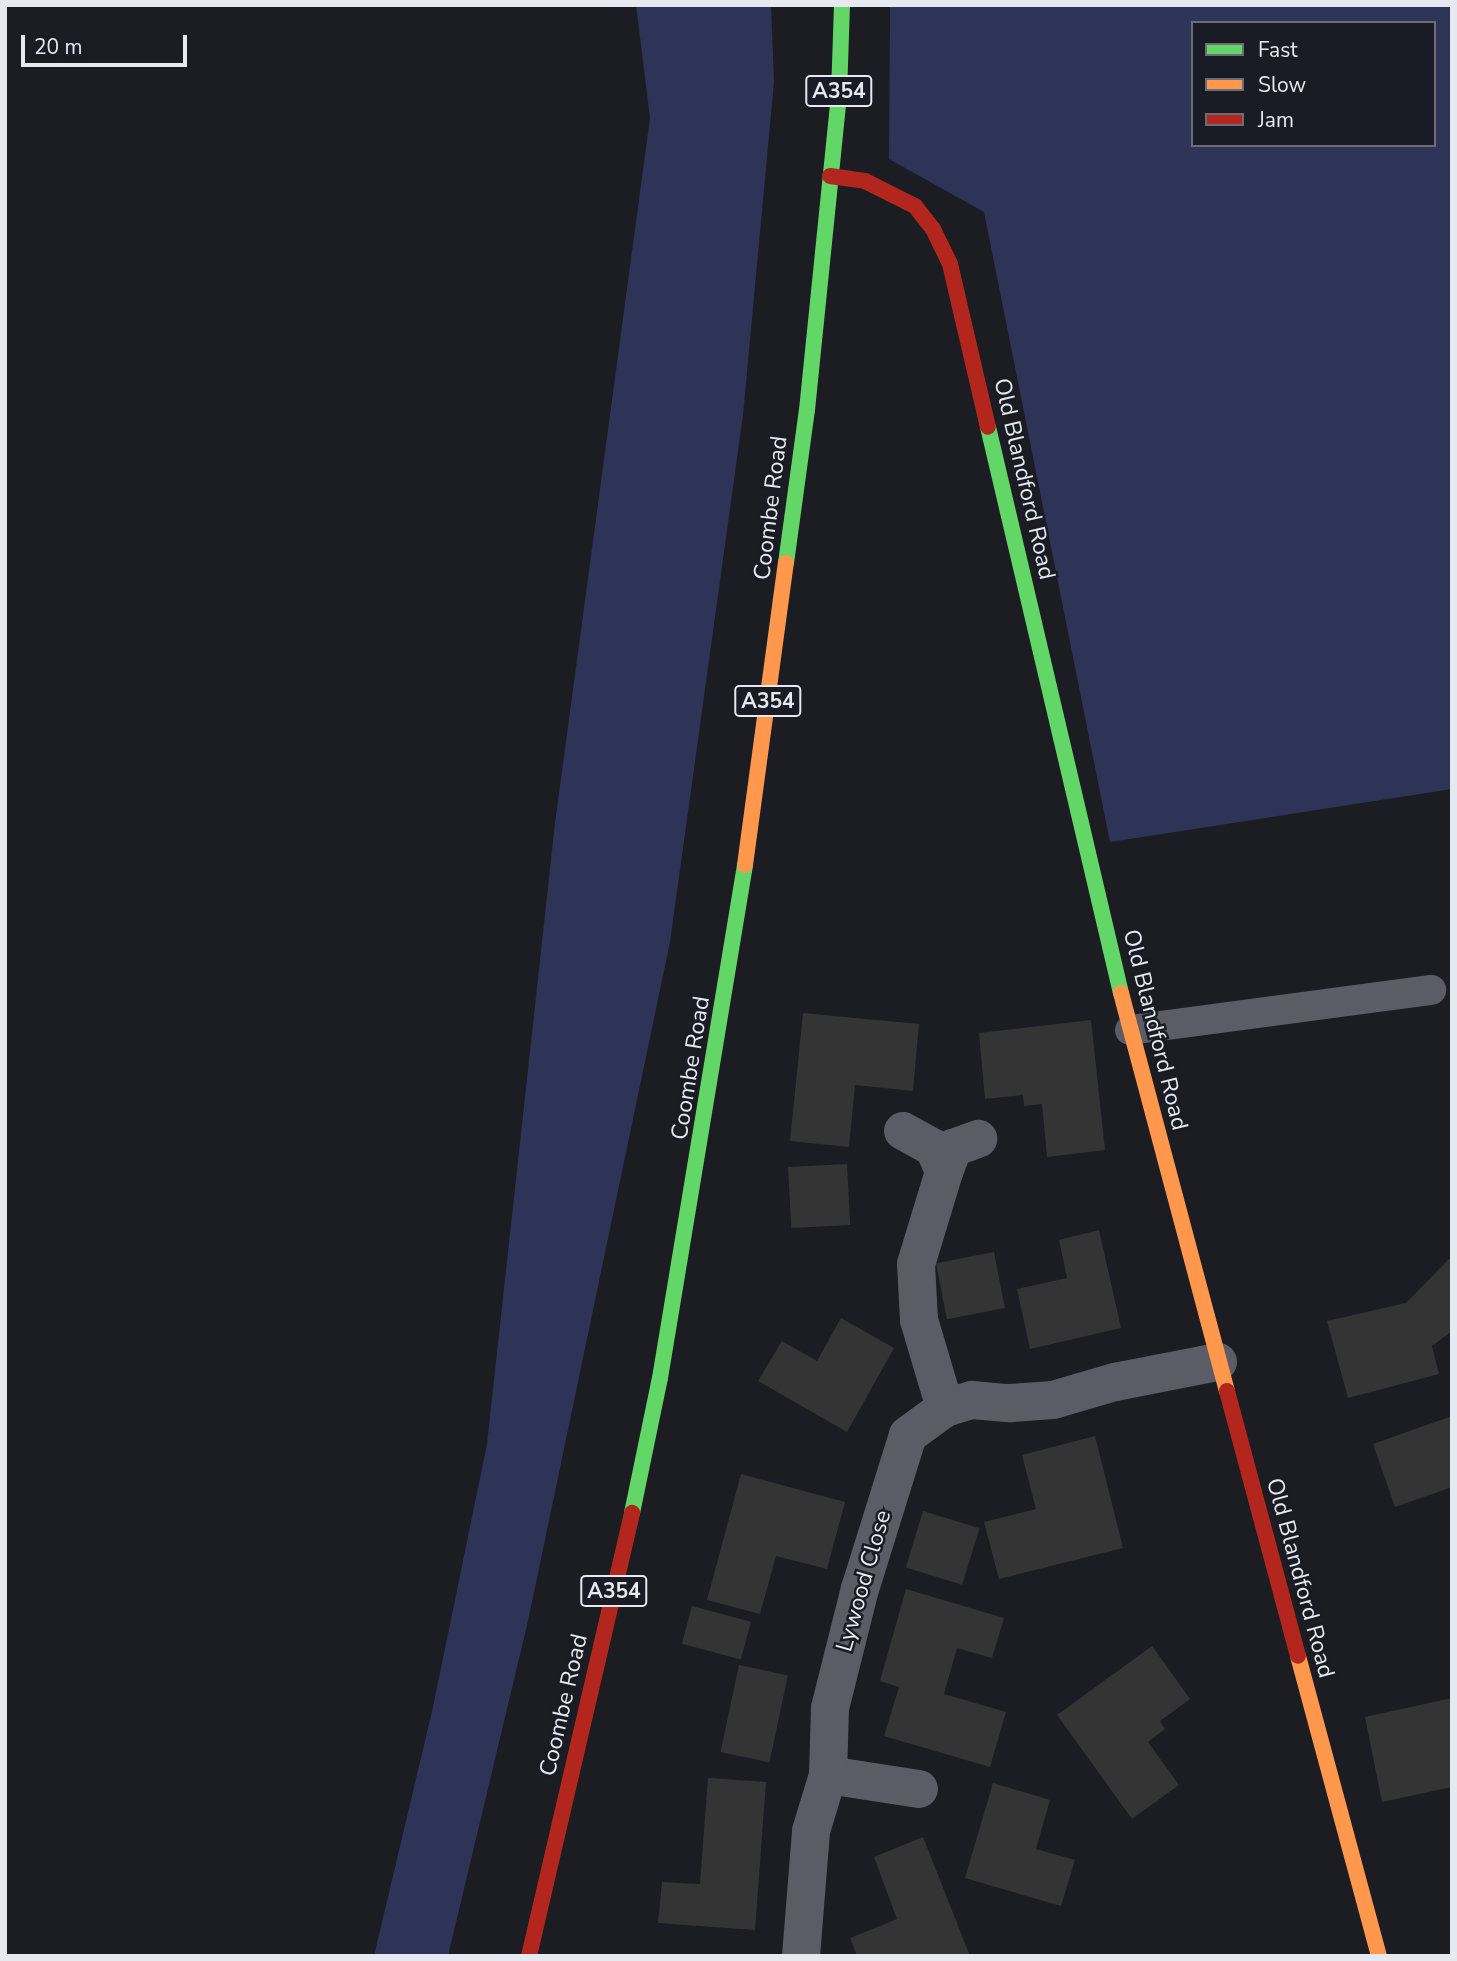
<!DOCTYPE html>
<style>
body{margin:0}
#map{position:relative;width:1457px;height:1961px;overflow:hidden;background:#1c1d22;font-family:"Nunito Sans",sans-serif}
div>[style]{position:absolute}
.green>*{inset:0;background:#2e3358}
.building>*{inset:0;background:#343434;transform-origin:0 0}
.lane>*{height:30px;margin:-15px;padding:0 15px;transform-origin:15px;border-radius:15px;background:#5b5c65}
.street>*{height:38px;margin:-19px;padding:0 19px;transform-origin:19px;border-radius:19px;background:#5b5c65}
.fast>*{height:16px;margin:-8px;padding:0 8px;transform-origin:8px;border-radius:8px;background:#63d668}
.slow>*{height:16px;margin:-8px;padding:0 8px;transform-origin:8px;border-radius:8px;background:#ff974d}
.jam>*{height:16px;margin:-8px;padding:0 8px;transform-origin:8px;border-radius:8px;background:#b3261e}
span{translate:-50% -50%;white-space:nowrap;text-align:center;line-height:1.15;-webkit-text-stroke:5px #191b25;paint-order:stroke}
.shield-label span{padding:2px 5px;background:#191b25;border:2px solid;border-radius:5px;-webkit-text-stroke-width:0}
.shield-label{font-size:21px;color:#e7e9f0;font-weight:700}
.street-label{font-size:23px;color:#e7e9f0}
.frame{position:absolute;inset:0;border:7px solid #e7e9f0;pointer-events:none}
.legend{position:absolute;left:1191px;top:21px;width:245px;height:126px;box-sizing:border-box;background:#191b25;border:2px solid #6b6d76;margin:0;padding:9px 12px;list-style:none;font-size:21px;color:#e7e9f0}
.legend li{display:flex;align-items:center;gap:14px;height:35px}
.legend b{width:35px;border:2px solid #6b6d76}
.scale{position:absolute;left:21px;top:35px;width:166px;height:32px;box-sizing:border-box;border:4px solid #e7e9f0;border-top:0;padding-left:9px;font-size:21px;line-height:24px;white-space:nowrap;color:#e7e9f0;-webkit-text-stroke:5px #191b25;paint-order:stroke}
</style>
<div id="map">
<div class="green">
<i style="clip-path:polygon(636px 5px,771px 5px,774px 82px,743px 415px,670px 942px,528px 1621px,448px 1956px,374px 1956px,433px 1707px,487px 1444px,555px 823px,650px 118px)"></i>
<i style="clip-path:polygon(evenodd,890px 5px,1452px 5px,1452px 789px,1110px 842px,984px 212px,889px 159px,890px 5px,1193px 23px,1434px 23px,1434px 145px,1193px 145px,1193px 23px)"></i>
</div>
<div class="building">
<i style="clip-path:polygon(803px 1013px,919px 1024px,913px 1091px,855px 1085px,849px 1147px,790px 1141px)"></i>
<i style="clip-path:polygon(1091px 1020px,1105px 1150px,1047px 1157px,1042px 1104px,1024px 1106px,1023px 1095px,985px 1099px,979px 1033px)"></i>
<i style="left:847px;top:1164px;width:61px;height:59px;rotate:87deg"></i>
<i style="clip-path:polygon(1099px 1230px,1121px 1328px,1030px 1349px,1017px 1289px,1067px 1278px,1059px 1240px)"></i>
<i style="left:994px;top:1252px;width:57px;height:59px;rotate:79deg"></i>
<i style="clip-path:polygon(1452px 1256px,1452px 1331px,1432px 1346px,1439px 1374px,1348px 1398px,1327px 1321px,1406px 1303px)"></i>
<i style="clip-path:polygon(841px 1318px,894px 1348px,847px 1432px,758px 1381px,782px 1341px,817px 1361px)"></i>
<i style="clip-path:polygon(1452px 1416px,1452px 1487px,1395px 1507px,1373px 1444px)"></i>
<i style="clip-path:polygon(1095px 1436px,1123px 1548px,999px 1579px,984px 1522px,1036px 1509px,1022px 1455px)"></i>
<i style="clip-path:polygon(741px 1474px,845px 1502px,827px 1569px,776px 1556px,760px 1614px,707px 1600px)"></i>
<i style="left:923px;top:1511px;width:59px;height:59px;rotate:17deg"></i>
<i style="clip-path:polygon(906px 1589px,1004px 1618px,992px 1658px,957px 1648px,944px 1694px,1006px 1712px,990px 1767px,884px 1736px,899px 1687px,880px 1681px)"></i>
<i style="left:692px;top:1606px;width:61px;height:39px;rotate:15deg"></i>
<i style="clip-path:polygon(1152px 1646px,1190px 1699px,1160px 1721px,1165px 1729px,1148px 1742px,1179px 1785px,1132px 1819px,1057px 1715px)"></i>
<i style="left:739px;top:1665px;width:50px;height:89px;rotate:12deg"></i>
<i style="clip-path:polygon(1452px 1698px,1452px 1787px,1382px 1802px,1365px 1717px)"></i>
<i style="clip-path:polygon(708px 1778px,766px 1782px,755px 1930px,658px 1923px,662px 1882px,700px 1884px)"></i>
<i style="clip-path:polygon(993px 1783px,1050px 1800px,1036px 1849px,1075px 1860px,1061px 1906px,965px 1878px)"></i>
<i style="clip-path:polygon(923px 1837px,970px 1956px,857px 1956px,850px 1938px,897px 1919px,874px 1857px)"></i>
</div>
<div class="lane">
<i style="left:1130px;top:1030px;width:304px;rotate:-7.6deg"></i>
</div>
<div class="street">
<i style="left:903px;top:1131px;width:35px;rotate:29deg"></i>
<i style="left:934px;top:1148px;width:26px;rotate:67deg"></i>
<i style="left:944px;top:1172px;width:96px;rotate:106.9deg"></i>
<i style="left:916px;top:1264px;width:56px;rotate:86.9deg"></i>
<i style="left:919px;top:1320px;width:92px;rotate:73.5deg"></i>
<i style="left:944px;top:1172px;width:26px;rotate:-69deg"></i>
<i style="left:953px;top:1148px;width:27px;rotate:-20deg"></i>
<i style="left:828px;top:1775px;width:92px;rotate:8.7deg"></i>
<i style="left:801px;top:1956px;width:125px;rotate:-85.4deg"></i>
<i style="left:811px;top:1831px;width:59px;rotate:-73.1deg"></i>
<i style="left:828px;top:1775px;width:67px;rotate:-88.3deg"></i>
<i style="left:830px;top:1708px;width:123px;rotate:-75.9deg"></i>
<i style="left:860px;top:1589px;width:161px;rotate:-72.7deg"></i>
<i style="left:908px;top:1435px;width:46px;rotate:-36.1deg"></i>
<i style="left:945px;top:1408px;width:28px;rotate:-17deg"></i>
<i style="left:972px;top:1400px;width:38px;rotate:5deg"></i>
<i style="left:1010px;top:1403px;width:43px;rotate:-4deg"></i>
<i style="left:1053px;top:1400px;width:65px;rotate:-16.2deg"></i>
<i style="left:1115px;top:1382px;width:105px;rotate:-11deg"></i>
</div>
<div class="fast">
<i style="left:988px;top:427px;width:581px;rotate:76.78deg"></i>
<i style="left:786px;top:563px;width:154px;rotate:-82.2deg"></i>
<i style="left:807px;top:410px;width:317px;rotate:-84.2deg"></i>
<i style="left:839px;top:95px;width:90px;rotate:-88.1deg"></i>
<i style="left:632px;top:1513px;width:138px;rotate:-78.3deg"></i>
<i style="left:660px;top:1378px;width:520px;rotate:-80.59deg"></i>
</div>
<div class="slow">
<i style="left:745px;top:865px;width:305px;rotate:-82.3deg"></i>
<i style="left:1121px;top:993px;width:412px;rotate:75.1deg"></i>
<i style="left:1298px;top:1656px;width:311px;rotate:74.9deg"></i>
</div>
<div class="jam">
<i style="left:830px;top:176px;width:35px;rotate:8deg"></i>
<i style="left:865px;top:181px;width:56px;rotate:26.6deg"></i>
<i style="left:915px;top:206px;width:29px;rotate:52deg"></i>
<i style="left:933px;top:229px;width:39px;rotate:64deg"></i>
<i style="left:950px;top:264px;width:167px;rotate:76.9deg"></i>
<i style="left:1227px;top:1391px;width:274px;rotate:75deg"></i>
<i style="left:529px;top:1956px;width:455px;rotate:-76.9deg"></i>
</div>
<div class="shield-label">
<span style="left:839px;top:91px">A354</span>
<span style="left:768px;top:701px">A354</span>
<span style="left:614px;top:1591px">A354</span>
</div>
<div class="street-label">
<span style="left:1024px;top:479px;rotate:77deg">Old Blandford Road</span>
<span style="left:771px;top:508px;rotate:-83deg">Coombe Road</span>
<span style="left:1155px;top:1030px;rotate:76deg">Old Blandford Road</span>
<span style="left:691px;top:1068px;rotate:-81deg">Coombe Road</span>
<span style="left:1300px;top:1578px;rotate:75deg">Old Blandford Road</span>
<span style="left:864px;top:1581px;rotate:-74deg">Lywood Close</span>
<span style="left:564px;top:1705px;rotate:-77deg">Coombe Road</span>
</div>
<div class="frame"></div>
<ul class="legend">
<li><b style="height:9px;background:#63d668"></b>Fast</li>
<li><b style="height:9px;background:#ff974d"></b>Slow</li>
<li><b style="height:9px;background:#b3261e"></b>Jam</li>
</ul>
<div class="scale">20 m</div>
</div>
